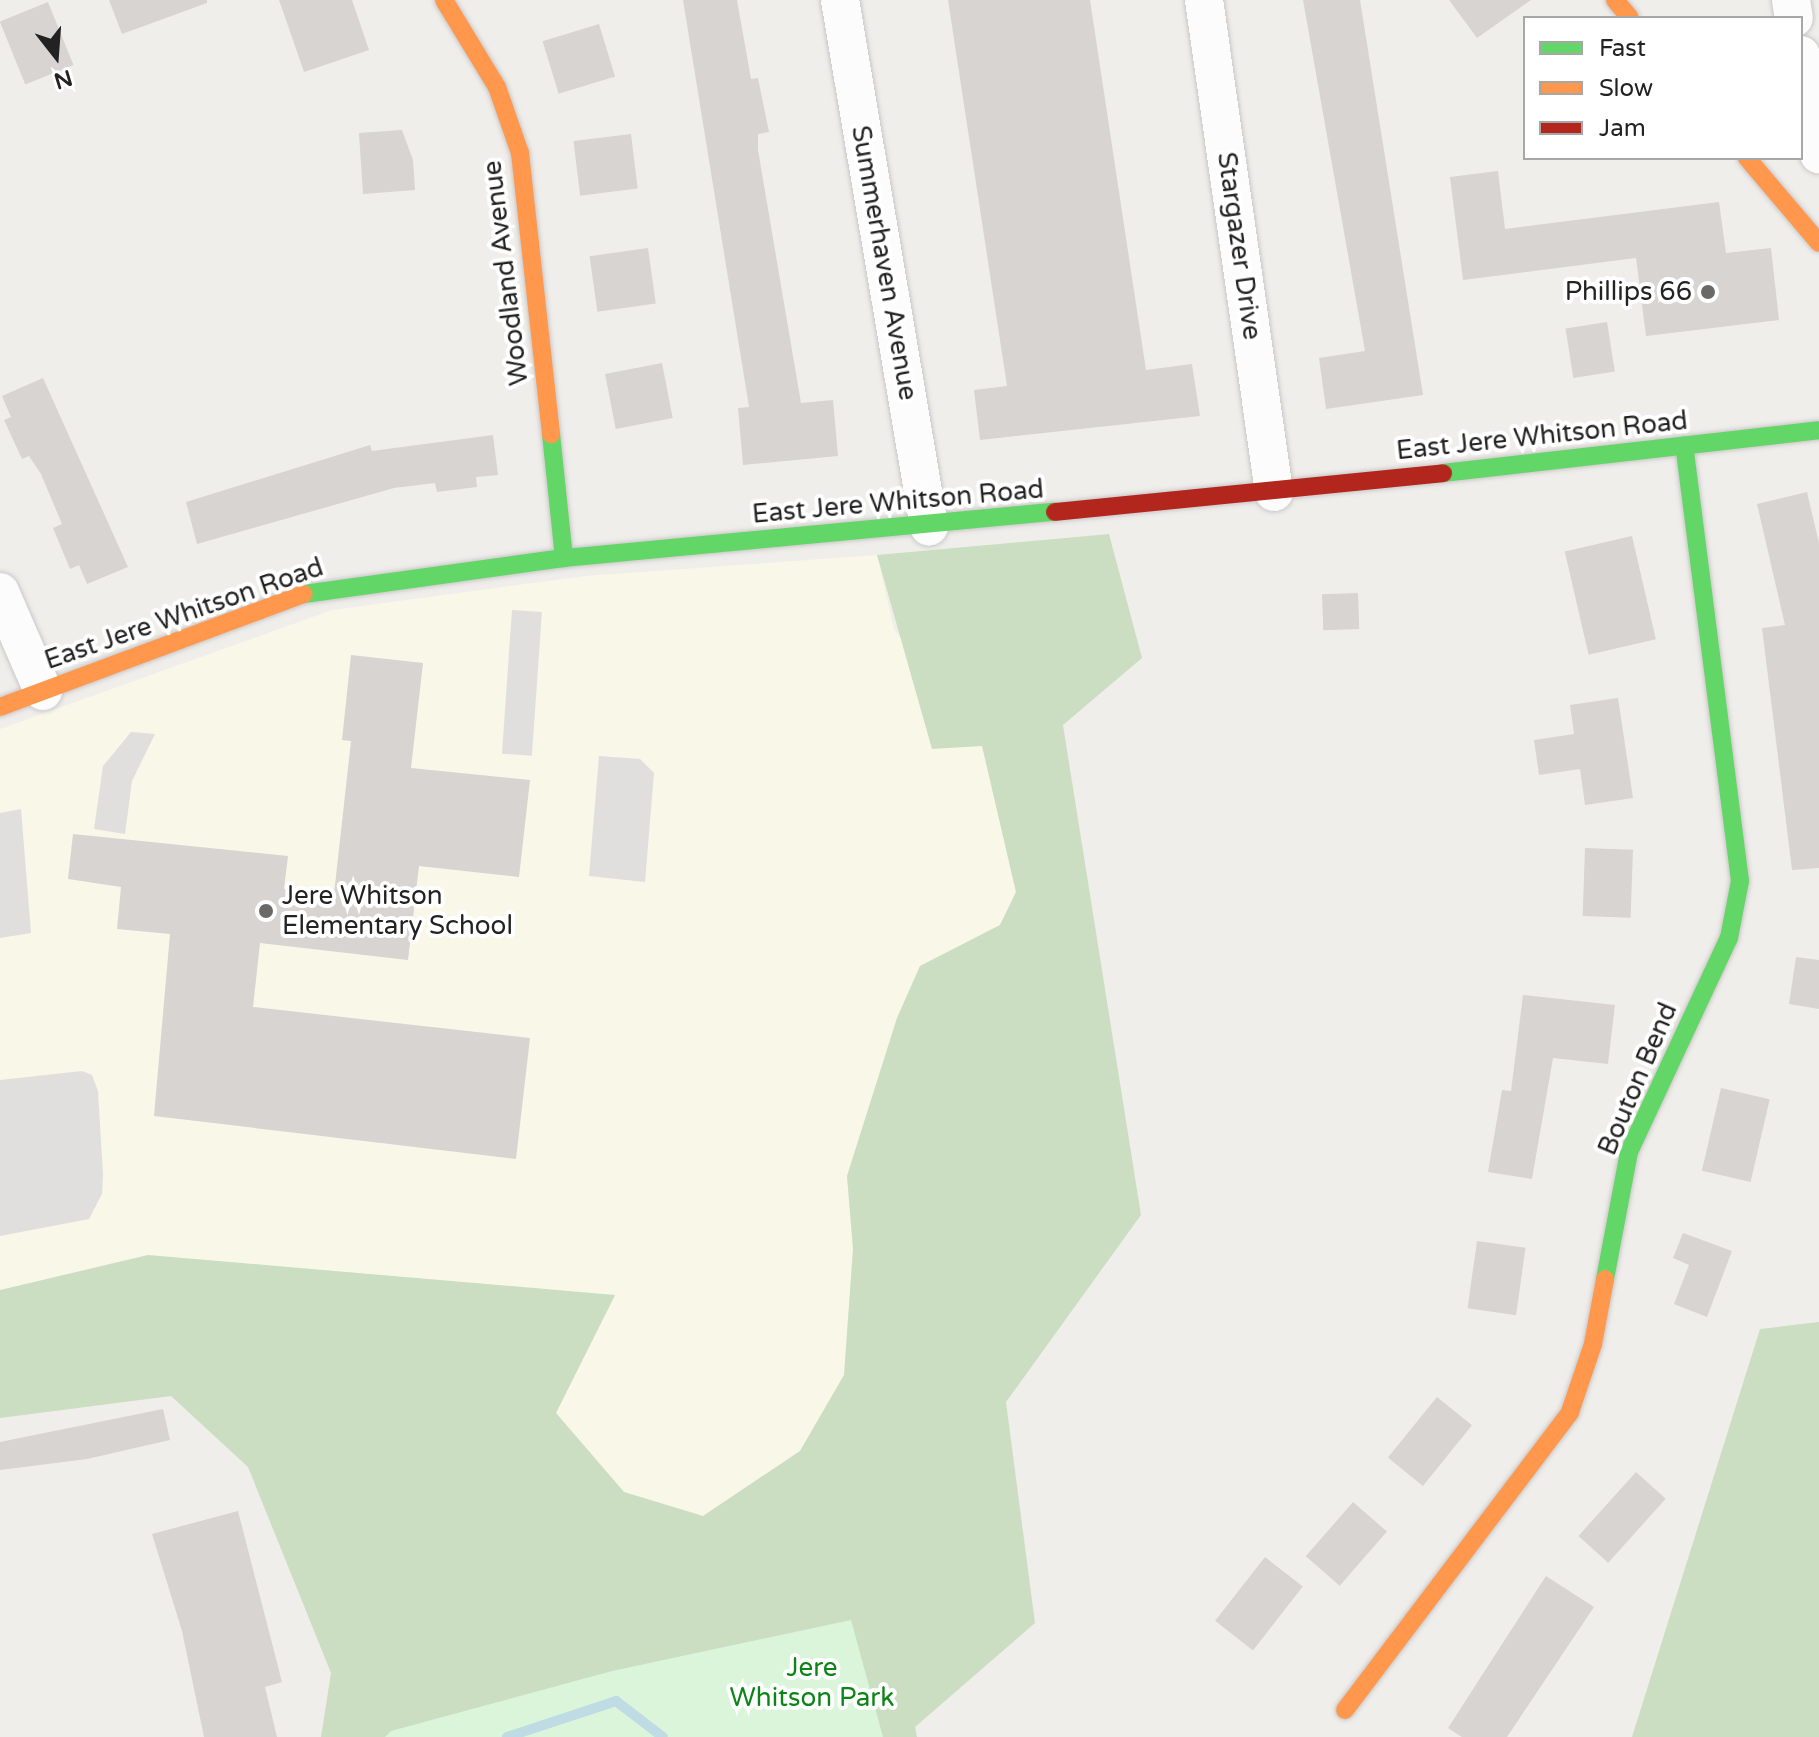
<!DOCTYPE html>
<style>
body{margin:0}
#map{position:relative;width:1819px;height:1737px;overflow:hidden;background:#f0eeeb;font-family:"Varela Round",sans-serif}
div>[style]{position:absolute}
.education>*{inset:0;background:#f8f7e8}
.forest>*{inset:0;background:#cbdec1}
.park>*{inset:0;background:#daf5da}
.parking>*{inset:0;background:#e0dfde;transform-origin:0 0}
.stream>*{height:10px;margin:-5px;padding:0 5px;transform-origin:5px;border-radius:5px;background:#bfdbe3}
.building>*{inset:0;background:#d7d4d2;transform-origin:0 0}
.roads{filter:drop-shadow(0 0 2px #c9c8c7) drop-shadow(0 0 2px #c9c8c7)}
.street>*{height:38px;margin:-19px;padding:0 19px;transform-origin:19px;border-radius:19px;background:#fdfcfc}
.fast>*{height:18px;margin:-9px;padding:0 9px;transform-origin:9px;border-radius:9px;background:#63d668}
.slow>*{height:18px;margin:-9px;padding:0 9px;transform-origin:9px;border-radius:9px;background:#ff974d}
.jam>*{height:18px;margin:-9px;padding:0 9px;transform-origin:9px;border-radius:9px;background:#b3261e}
.dots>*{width:22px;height:22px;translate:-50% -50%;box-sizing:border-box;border:4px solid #fff;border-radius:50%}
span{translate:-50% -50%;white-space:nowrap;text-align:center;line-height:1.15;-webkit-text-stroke:8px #fff;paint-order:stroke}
.street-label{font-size:26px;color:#222}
.poi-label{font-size:26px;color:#222}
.right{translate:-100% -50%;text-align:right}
.left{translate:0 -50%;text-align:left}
.park-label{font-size:26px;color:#0c8416}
.legend{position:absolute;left:1523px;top:16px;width:280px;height:144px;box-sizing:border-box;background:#fff;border:2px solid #a7a7a7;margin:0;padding:10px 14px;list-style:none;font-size:24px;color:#222}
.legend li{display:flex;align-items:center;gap:16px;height:40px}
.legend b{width:40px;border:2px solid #a7a7a7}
.north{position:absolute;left:16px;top:16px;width:80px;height:80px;-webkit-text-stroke:6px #fff;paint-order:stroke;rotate:163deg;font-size:22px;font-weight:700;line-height:32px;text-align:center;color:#222}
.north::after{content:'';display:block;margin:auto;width:28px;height:36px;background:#222;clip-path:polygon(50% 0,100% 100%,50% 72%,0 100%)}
</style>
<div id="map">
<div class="education">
<i style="clip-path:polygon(877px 555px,894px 629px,982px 745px,1016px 892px,1000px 925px,920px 966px,897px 1018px,847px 1176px,853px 1249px,844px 1375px,800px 1451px,703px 1516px,624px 1492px,556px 1413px,615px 1296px,0 1290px,0 729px,332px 610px,585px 576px)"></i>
</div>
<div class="forest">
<i style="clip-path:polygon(1109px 534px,1142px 658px,1063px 725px,1141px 1215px,1006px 1402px,1035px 1623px,915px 1727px,917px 1737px,321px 1737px,331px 1673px,248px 1467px,171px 1396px,0 1418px,0 1290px,148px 1255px,615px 1295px,556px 1413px,624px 1492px,703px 1516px,800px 1451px,844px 1375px,853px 1249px,847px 1176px,897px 1018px,920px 966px,1000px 925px,1016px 892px,982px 746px,932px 749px,877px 555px)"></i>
<i style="clip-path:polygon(1819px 1322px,1819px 1737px,1632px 1737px,1760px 1329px)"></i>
</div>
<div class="park">
<i style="clip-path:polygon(851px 1620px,883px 1737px,385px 1737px,391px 1731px,612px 1671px)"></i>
</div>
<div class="parking">
<i style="left:512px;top:610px;width:30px;height:144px;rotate:4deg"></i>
<i style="clip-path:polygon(131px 732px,155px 734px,132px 781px,125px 834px,94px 829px,103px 766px)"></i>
<i style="clip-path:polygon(599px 756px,640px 759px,654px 773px,645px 882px,589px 876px)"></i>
<i style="clip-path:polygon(21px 809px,31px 933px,0 938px,0 813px)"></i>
<i style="clip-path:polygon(82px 1071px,92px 1075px,98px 1091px,103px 1175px,102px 1194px,89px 1219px,0 1236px,0 1080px)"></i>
</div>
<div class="stream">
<i style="left:507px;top:1737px;width:115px;rotate:-18.3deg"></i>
<i style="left:616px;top:1701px;width:59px;rotate:37.5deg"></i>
</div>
<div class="building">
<i style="clip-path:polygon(109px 0,207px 0,207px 3px,122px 34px)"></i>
<i style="clip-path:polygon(279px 0,352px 0,369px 50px,304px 72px)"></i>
<i style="clip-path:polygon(683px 0,737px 0,751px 79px,758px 78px,769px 132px,758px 134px,758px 150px,801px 403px,833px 400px,838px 456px,743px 465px,738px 408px,749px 407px)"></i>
<i style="clip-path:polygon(948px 0,1090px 0,1146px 370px,1192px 364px,1200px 416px,980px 440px,974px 390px,1007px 386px)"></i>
<i style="clip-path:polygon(1303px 0,1360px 0,1423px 395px,1326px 409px,1319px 358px,1365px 351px)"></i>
<i style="clip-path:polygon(1449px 0,1531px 0,1477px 38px)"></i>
<i style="left:48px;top:2px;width:68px;height:52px;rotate:68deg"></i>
<i style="left:599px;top:24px;width:55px;height:59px;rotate:73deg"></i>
<i style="clip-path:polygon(402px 130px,413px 160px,415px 190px,363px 194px,359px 133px)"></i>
<i style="left:631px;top:134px;width:55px;height:58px;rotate:83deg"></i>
<i style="clip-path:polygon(1498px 171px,1505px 229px,1719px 202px,1726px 253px,1771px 248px,1779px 320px,1646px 336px,1636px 258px,1463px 280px,1450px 177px)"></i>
<i style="left:648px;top:248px;width:56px;height:59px;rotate:82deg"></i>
<i style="left:1607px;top:322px;width:50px;height:42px;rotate:81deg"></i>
<i style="left:662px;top:363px;width:56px;height:58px;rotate:79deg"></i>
<i style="clip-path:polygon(43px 378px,128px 567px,87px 584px,79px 565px,70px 569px,53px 528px,62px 524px,41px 474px,29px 456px,22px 459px,4px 420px,11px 417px,2px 396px)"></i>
<i style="clip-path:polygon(493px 435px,498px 475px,476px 477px,477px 487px,437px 492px,435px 483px,394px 488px,197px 544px,186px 502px,370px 445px,372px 451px)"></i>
<i style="clip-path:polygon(1807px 492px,1819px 543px,1819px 868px,1792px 870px,1762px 628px,1785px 625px,1757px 504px)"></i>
<i style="left:1632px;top:536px;width:106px;height:69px;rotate:77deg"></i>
<i style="left:1358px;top:593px;width:36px;height:36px;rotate:88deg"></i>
<i style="clip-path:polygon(351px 655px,423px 663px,411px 768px,530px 780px,519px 877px,419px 866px,408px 960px,260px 943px,253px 1007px,530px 1038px,516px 1159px,154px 1116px,170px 934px,117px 929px,121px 887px,68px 879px,73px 834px,288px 856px,284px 889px,334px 894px,351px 741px,342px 740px)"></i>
<i style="clip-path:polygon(1618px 698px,1633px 798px,1585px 805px,1580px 769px,1539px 775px,1534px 740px,1574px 734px,1570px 705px)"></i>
<i style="left:1585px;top:848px;width:48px;height:68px;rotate:2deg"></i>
<i style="clip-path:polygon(1796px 957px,1819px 960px,1819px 1009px,1789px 1004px)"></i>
<i style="clip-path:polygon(1523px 995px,1615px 1005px,1608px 1064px,1553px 1058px,1532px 1179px,1488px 1172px,1502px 1090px,1511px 1091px)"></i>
<i style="left:1721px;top:1088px;width:50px;height:85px;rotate:13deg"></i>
<i style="clip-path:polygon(1683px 1233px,1732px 1251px,1707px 1317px,1674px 1304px,1689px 1265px,1673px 1258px)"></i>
<i style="left:1477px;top:1241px;width:49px;height:68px;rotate:8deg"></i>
<i style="left:1437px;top:1397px;width:45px;height:78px;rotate:39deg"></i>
<i style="clip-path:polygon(163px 1409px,170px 1440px,87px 1459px,0 1470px,0 1442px)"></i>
<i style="left:1636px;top:1472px;width:40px;height:86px;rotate:42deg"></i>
<i style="left:1353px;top:1502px;width:45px;height:72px;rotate:41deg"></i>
<i style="clip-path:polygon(238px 1511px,282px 1682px,265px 1687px,277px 1737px,204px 1737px,182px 1631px,152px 1534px)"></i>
<i style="left:1265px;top:1557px;width:48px;height:81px;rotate:38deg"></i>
<i style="clip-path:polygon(1546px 1576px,1594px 1607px,1507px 1737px,1462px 1737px,1448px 1728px)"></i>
</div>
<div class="roads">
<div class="street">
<i style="left:840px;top:0;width:534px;rotate:80.41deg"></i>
<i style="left:1204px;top:0;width:497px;rotate:81.9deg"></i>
<i style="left:1791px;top:0;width:18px;rotate:81deg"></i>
<i style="left:1801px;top:55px;width:101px;rotate:79.7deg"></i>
<i style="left:0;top:592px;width:108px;rotate:66.5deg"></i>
</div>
<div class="fast">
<i style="left:551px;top:434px;width:125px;rotate:84deg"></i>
<i style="left:1443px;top:473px;width:378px;rotate:-6.5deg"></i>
<i style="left:304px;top:594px;width:262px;rotate:-7.9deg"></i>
<i style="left:564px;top:558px;width:493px;rotate:-5.4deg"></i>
<i style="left:1605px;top:1279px;width:129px;rotate:-79.3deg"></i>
<i style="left:1629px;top:1152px;width:236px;rotate:-65deg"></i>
<i style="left:1729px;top:938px;width:58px;rotate:-79.1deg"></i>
<i style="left:1740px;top:881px;width:439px;rotate:-97.3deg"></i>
</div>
<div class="slow">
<i style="left:444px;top:0;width:102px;rotate:58.7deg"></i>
<i style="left:497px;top:87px;width:70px;rotate:70.8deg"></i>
<i style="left:520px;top:153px;width:283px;rotate:83.7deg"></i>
<i style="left:1615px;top:0;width:23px;rotate:50deg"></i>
<i style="left:1747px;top:158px;width:111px;rotate:49.7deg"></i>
<i style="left:0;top:707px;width:324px;rotate:-20.4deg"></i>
<i style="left:1345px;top:1710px;width:373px;rotate:-52.9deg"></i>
<i style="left:1570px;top:1412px;width:72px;rotate:-71.3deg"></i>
<i style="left:1593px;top:1344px;width:66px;rotate:-79.5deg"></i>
</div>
<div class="jam">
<i style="left:1055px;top:512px;width:390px;rotate:-5.7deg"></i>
</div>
</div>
<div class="dots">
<i style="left:1708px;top:292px;background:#6a6968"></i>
<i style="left:266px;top:911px;background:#6a6968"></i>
</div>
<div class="street-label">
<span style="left:1239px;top:246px;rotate:82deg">Stargazer Drive</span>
<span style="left:884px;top:263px;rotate:80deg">Summerhaven Avenue</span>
<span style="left:506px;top:273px;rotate:-97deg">Woodland Avenue</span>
<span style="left:1542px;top:436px;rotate:-6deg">East Jere Whitson Road</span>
<span style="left:898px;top:502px;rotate:-5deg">East Jere Whitson Road</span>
<span style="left:184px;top:614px;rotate:-19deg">East Jere Whitson Road</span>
<span style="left:1638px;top:1079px;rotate:-67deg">Bouton Bend</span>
</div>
<div class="poi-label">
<span class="right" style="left:1692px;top:292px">Phillips 66</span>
<span class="left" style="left:282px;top:911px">Jere Whitson<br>Elementary School</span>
</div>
<div class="park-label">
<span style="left:812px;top:1683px">Jere<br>Whitson Park</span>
</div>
<ul class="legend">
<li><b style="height:10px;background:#63d668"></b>Fast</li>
<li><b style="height:10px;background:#ff974d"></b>Slow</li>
<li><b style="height:10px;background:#b3261e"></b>Jam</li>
</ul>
<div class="north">N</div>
</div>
